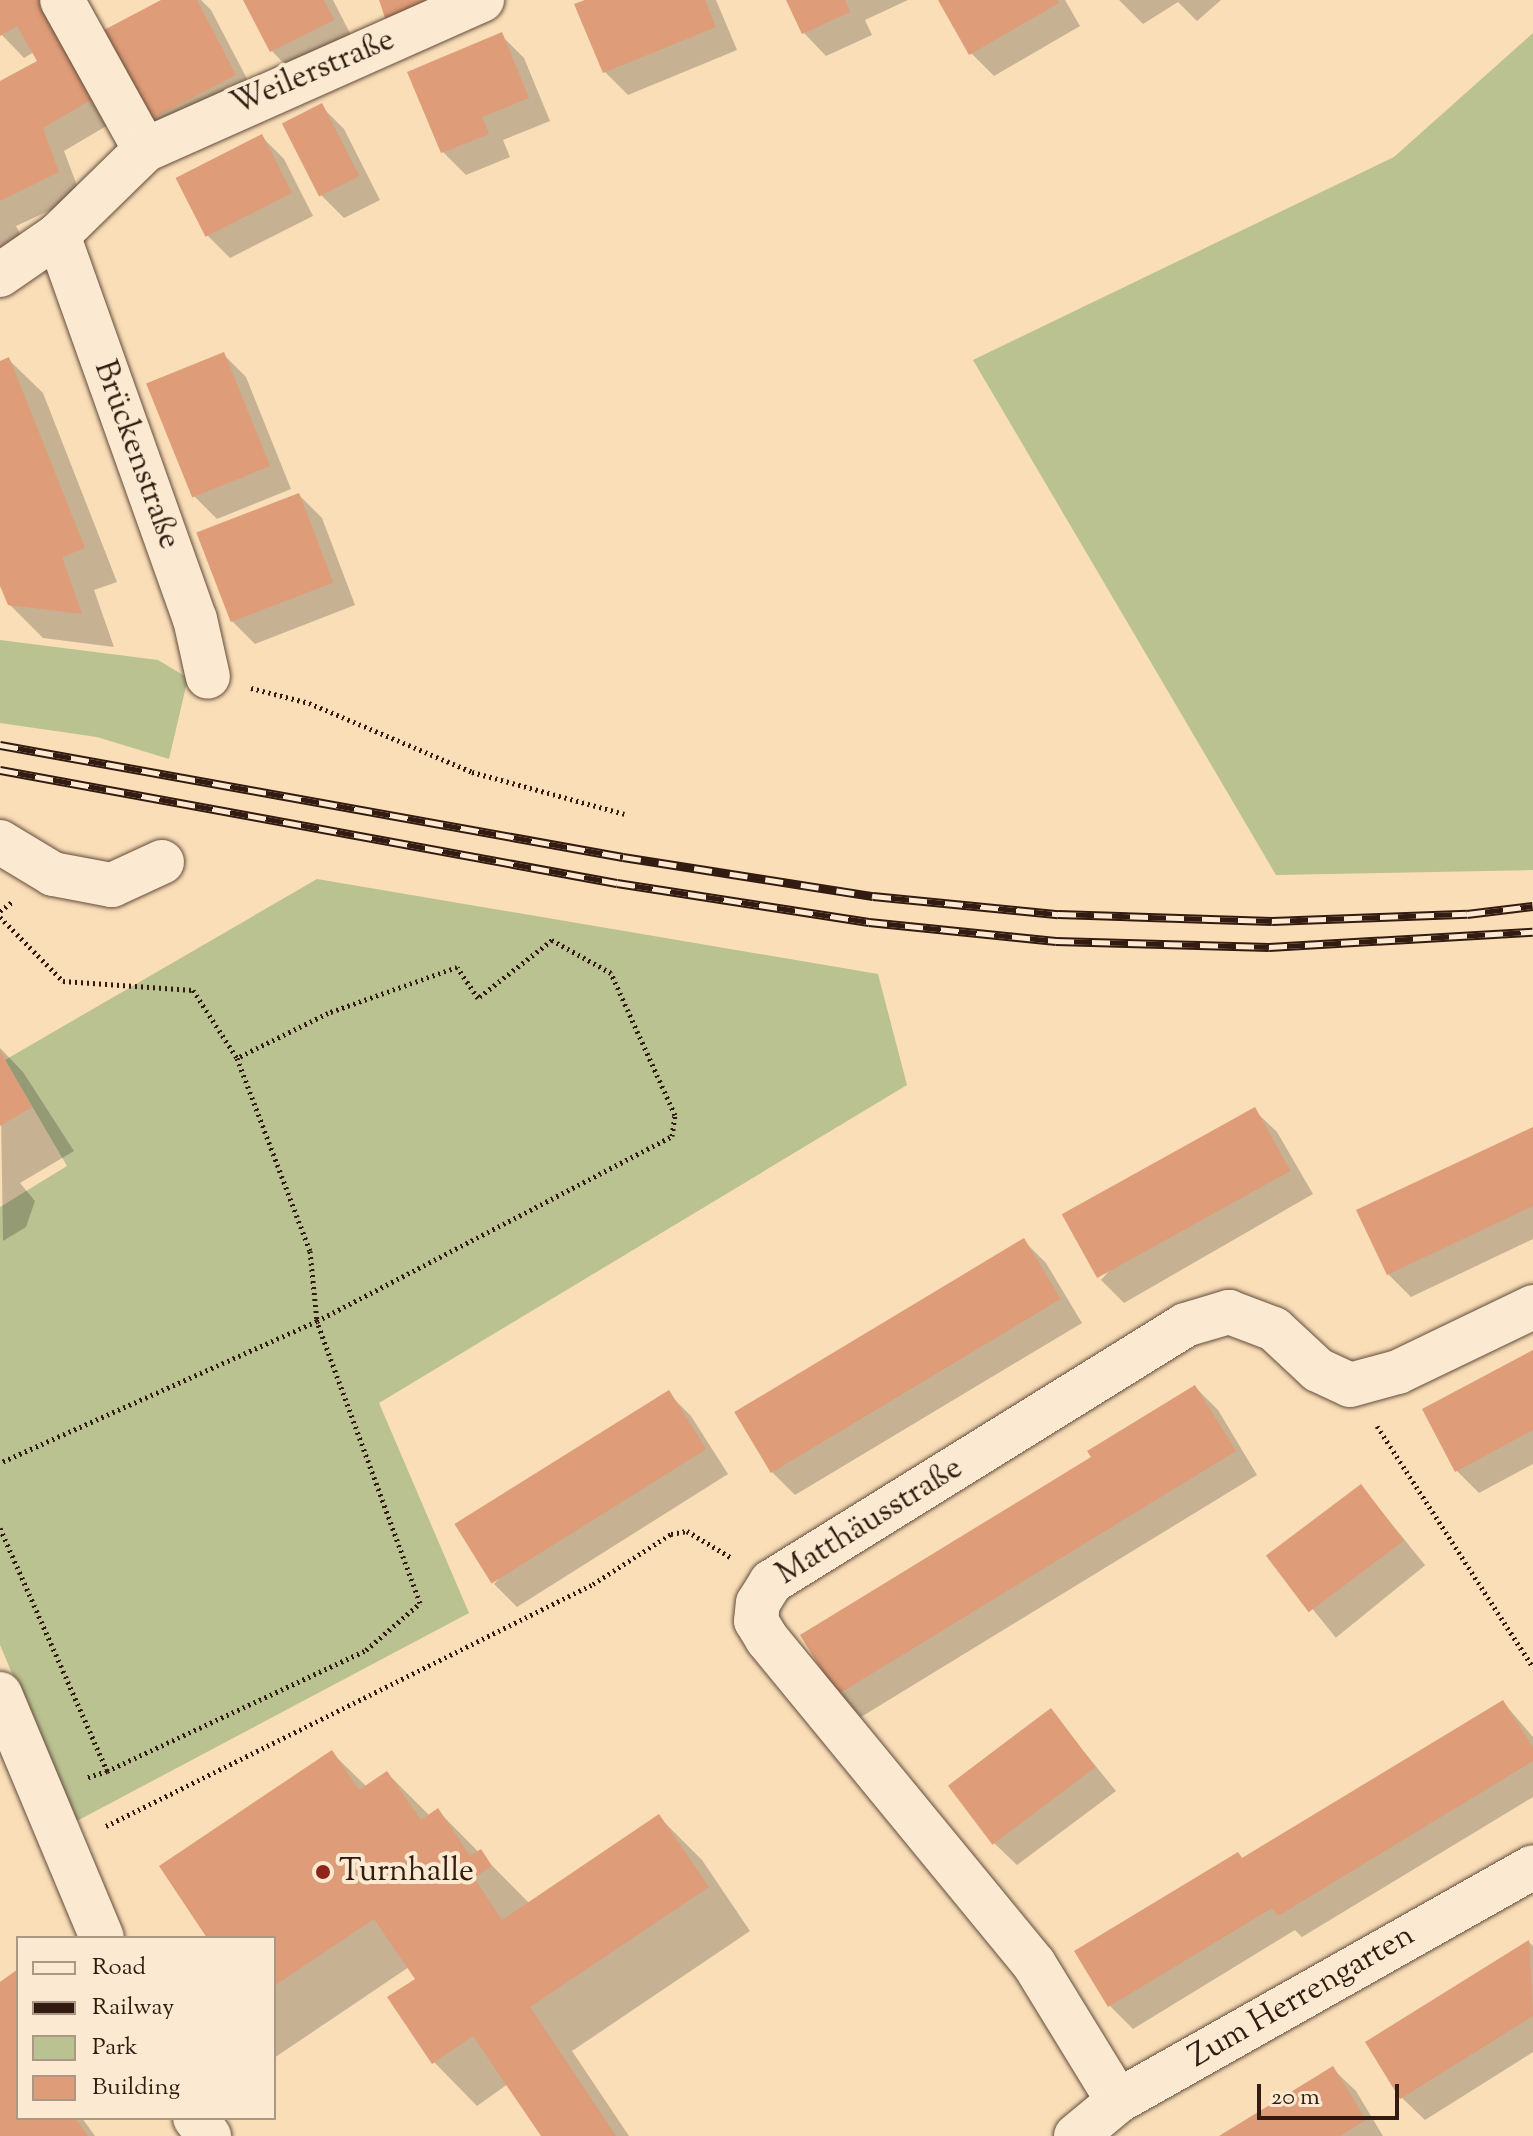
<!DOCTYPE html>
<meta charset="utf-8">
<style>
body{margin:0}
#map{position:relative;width:1533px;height:2136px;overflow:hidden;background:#f9deb8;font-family:"Sorts Mill Goudy",serif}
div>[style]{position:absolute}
.green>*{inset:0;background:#bac292}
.shadow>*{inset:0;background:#0003;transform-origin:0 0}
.building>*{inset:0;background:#de9c78;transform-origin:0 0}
.path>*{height:5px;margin-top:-2.5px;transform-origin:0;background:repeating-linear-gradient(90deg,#331b11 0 2px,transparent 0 6px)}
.roads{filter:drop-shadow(0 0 2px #644c3b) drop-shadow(0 0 2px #644c3b)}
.minor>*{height:44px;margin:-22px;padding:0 22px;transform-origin:22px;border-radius:22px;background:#fbead1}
.rail>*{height:9px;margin-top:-4.5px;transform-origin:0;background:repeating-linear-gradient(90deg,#fbead1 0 18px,#331b11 0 36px);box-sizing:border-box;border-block:2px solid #331b11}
.dots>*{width:22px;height:22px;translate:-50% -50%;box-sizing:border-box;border:4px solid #fbead1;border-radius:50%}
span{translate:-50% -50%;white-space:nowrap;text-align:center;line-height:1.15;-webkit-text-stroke:8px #fbead1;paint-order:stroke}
.street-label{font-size:32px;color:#331b11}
.poi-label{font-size:32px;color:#331b11}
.left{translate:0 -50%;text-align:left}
.legend{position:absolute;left:16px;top:1936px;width:260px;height:184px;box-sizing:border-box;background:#fbead1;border:2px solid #ab9784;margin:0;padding:10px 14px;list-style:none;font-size:24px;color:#331b11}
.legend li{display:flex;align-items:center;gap:16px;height:40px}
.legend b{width:40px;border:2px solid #ab9784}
.scale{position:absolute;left:1257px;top:2084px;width:142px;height:36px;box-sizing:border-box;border:4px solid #331b11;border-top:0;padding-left:10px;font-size:24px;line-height:28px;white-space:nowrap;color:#331b11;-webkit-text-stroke:6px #fbead1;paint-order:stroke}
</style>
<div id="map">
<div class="green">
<i style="clip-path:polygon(1533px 33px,1533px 870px,1276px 875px,973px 360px,1394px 157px)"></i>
<i style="clip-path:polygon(0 640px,158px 660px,188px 678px,169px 759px,97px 737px,0 723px)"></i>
<i style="clip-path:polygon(317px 879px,878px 974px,907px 1085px,379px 1403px,469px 1613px,75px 1822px,0 1645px,0 1207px,67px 1166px,5px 1060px)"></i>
</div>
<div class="shadow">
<i style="clip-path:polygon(0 0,120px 118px,64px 151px,81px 196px,16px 226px,23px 239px,0 250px,0 83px,40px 62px,34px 52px,24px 58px,2px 35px)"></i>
<i style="clip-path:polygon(165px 0,201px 0,211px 10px,257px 98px,176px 140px,153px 118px)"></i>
<i style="clip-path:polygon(246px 0,333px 0,355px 43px,294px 74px,272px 51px)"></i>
<i style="clip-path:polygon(591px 0,716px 0,737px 50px,628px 95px,605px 72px)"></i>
<i style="clip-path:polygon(789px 0,908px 0,865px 20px,872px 35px,826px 56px,804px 33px)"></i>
<i style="clip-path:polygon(940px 0,1065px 0,1080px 26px,994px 76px,971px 53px)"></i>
<i style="clip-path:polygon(1119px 0,1221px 0,1197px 21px,1178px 2px,1143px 24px)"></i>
<i style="clip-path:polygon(501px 35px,524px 58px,550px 121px,503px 140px,510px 157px,466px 175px,443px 152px)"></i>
<i style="clip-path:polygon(321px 106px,344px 129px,380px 200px,344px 218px,321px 195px)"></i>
<i style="clip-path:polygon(261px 136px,284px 159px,313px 216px,230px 258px,207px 235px)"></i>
<i style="clip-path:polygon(223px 354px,246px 377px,291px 489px,217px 519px,194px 496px)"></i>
<i style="clip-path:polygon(9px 360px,43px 393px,117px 582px,94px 590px,114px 647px,43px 638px,9px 604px,0 581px,0 363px)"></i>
<i style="clip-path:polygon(299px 495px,322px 518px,355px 605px,255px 644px,232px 621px)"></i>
<i style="clip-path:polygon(0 1048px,23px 1072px,74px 1151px,20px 1183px,35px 1201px,26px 1227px,3px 1241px)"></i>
<i style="clip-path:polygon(1254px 1110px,1277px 1132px,1313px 1194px,1124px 1303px,1101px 1280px)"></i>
<i style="clip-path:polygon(1533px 1129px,1533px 1239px,1411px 1297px,1388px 1274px)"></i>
<i style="clip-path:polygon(1023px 1240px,1046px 1263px,1082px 1323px,795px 1495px,772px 1472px)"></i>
<i style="clip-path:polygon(1533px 1352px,1533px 1464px,1479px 1493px,1456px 1470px)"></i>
<i style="clip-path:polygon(1195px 1387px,1218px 1410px,1257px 1475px,861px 1717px,839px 1694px,1094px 1458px)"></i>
<i style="clip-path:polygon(668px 1393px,691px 1416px,728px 1474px,517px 1607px,494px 1584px)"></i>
<i style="left:1361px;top:1486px;width:102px;height:115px;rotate:51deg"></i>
<i style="clip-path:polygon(1503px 1702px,1533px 1737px,1533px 1797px,1302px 1937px,1295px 1930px,1133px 2029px,1110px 2006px,1238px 1854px,1244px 1860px)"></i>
<i style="clip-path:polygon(1050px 1710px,1116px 1791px,1017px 1865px,994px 1843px)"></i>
<i style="clip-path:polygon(332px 1753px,367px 1787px,387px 1773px,430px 1816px,438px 1811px,530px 1904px,659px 1817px,702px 1860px,750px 1931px,572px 2051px,629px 2136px,543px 2136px,508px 2084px,477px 2106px,434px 2062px,417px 1979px,409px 1967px,274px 2058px,274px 1938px,210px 1938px)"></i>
<i style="clip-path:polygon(1529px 1942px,1533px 1946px,1533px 2052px,1425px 2120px,1402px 2098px)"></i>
<i style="clip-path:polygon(18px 1972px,18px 2118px,82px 2118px,95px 2136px,0 2136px,0 1985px)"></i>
<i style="clip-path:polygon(1333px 2069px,1356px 2091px,1383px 2136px,1222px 2136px)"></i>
</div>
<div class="building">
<i style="clip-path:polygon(0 0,44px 0,99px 95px,43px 128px,59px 172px,0 201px,0 81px,37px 61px,17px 26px,0 36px)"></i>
<i style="clip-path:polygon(161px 0,197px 0,236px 75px,151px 119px,104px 30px)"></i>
<i style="clip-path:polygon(243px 0,324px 0,334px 20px,270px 52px)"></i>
<i style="clip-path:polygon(379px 0,444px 0,386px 21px)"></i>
<i style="clip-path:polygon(585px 0,705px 0,716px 27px,603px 73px,574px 4px)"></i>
<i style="clip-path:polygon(786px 0,845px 0,850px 12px,802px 34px)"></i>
<i style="clip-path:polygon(938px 0,1057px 0,1059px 3px,969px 55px)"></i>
<i style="clip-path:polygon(502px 32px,529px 98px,482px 117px,489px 134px,441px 153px,407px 72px)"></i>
<i style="left:322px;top:103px;width:82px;height:45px;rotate:63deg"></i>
<i style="left:262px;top:134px;width:66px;height:97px;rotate:63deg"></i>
<i style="left:224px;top:352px;width:123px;height:84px;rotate:68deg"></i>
<i style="clip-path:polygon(9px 357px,85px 548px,62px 557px,82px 614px,8px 605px,0 586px,0 361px)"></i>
<i style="left:299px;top:493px;width:96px;height:110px;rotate:69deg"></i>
<i style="clip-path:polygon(0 1051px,32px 1107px,0 1126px)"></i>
<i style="left:1255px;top:1107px;width:73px;height:221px;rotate:61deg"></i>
<i style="clip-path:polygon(1533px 1127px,1533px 1206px,1387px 1275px,1356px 1210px)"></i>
<i style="left:1024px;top:1238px;width:71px;height:338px;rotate:59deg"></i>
<i style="clip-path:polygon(1533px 1350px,1533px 1430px,1455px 1472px,1422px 1409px)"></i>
<i style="clip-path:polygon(1195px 1385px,1236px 1451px,837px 1695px,800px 1635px,1091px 1457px,1087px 1451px)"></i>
<i style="left:669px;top:1390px;width:70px;height:253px;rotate:58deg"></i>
<i style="left:1361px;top:1484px;width:71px;height:119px;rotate:53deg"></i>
<i style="clip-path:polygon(1503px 1700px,1533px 1748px,1533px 1761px,1278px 1916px,1272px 1908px,1108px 2007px,1074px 1951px,1238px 1852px,1242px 1858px)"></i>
<i style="left:1051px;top:1708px;width:74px;height:129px;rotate:53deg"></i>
<i style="clip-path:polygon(332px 1750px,359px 1790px,387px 1771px,421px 1820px,438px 1808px,470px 1856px,481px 1849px,492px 1866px,474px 1878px,502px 1920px,659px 1814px,709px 1887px,530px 2007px,616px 2136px,541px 2136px,473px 2036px,432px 2064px,387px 1997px,415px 1979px,374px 1919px,274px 1986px,274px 1938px,207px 1938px,159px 1866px)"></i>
<i style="clip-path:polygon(1529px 1940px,1533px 2016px,1400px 2099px,1365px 2042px)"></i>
<i style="clip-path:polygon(18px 1969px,18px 2118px,75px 2118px,88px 2136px,0 2136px,0 1982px)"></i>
<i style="clip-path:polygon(1333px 2066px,1366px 2120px,1340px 2136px,1219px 2136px)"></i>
</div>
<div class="path">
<i style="left:251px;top:688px;width:60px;rotate:14.5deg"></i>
<i style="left:309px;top:703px;width:177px;rotate:22.9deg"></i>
<i style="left:472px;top:772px;width:158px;rotate:15.4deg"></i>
<i style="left:0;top:911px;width:15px;rotate:-37deg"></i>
<i style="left:0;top:917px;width:90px;rotate:45.5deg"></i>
<i style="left:63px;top:981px;width:130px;rotate:4deg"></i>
<i style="left:193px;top:990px;width:81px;rotate:57.1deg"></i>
<i style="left:237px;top:1058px;width:206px;rotate:69.3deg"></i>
<i style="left:310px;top:1251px;width:70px;rotate:84.3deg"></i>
<i style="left:317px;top:1321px;width:347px;rotate:155.9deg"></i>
<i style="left:1377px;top:1426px;width:287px;rotate:57.1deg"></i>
<i style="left:0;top:1528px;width:266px;rotate:66.2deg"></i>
<i style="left:107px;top:1771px;width:22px;rotate:162deg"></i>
<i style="left:107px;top:1771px;width:286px;rotate:-25deg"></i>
<i style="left:366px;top:1650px;width:72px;rotate:-41deg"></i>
<i style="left:420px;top:1603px;width:300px;rotate:-110.1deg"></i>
<i style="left:317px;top:1321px;width:400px;rotate:-27.5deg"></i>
<i style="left:672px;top:1136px;width:21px;rotate:-82deg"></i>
<i style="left:675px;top:1115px;width:156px;rotate:-114.3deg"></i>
<i style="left:611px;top:973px;width:68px;rotate:-150.8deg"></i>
<i style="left:552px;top:940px;width:94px;rotate:141.9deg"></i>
<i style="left:478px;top:998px;width:37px;rotate:-124deg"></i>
<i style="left:457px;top:967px;width:137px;rotate:160.4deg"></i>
<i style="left:328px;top:1013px;width:102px;rotate:153.7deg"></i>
<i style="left:106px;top:1826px;width:544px;rotate:-26.42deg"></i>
<i style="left:593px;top:1584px;width:93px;rotate:-32.7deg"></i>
<i style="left:671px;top:1534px;width:16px;rotate:-11deg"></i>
<i style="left:687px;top:1531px;width:52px;rotate:31deg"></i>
</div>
<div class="roads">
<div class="minor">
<i style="left:62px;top:0;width:171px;rotate:61deg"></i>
<i style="left:58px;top:235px;width:408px;rotate:70.4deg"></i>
<i style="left:195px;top:619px;width:59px;rotate:77.4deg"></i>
<i style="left:0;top:275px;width:70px;rotate:-34.6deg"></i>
<i style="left:58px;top:235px;width:122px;rotate:-44.3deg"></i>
<i style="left:145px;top:150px;width:369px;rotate:-24deg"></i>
<i style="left:0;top:842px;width:62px;rotate:31.1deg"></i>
<i style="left:53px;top:874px;width:60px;rotate:10.6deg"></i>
<i style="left:112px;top:885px;width:55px;rotate:-24.7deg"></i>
<i style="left:0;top:1694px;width:264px;rotate:67.3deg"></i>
<i style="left:1118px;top:2101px;width:161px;rotate:-121.5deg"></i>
<i style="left:1034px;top:1964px;width:421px;rotate:-129.4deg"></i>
<i style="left:767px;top:1639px;width:21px;rotate:-121deg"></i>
<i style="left:756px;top:1621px;width:18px;rotate:-84deg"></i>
<i style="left:758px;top:1603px;width:25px;rotate:-58deg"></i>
<i style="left:771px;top:1582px;width:487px;rotate:-31.8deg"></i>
<i style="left:1185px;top:1325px;width:46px;rotate:-16.5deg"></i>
<i style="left:1229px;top:1312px;width:48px;rotate:20.7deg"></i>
<i style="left:1274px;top:1329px;width:60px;rotate:43deg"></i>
<i style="left:1318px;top:1370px;width:35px;rotate:25deg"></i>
<i style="left:1350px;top:1385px;width:50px;rotate:-15.2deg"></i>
<i style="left:1398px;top:1372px;width:150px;rotate:-25.7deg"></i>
<i style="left:195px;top:2118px;width:23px;rotate:52deg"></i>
<i style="left:1076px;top:2136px;width:55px;rotate:-39.8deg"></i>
<i style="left:1118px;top:2101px;width:476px;rotate:-29.4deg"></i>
</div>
</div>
<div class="rail">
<i style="left:0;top:745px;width:633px;rotate:10.19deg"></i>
<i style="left:623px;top:857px;width:253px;rotate:8.9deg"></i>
<i style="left:873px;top:896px;width:186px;rotate:5.6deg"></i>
<i style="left:1058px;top:914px;width:214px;rotate:1.9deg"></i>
<i style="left:1272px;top:921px;width:195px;rotate:-2.1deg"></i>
<i style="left:1467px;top:914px;width:66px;rotate:-6.9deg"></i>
<i style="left:0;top:770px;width:627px;rotate:10.38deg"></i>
<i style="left:617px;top:883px;width:255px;rotate:8.8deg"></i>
<i style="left:869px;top:922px;width:188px;rotate:5.8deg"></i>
<i style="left:1056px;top:941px;width:213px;rotate:1.6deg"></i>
<i style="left:1269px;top:947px;width:264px;rotate:-3.3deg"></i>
</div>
<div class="dots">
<i style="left:323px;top:1872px;background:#8f2418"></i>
</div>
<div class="street-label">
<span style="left:313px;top:73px;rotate:-23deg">Weilerstraße</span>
<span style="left:136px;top:455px;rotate:70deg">Brückenstraße</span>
<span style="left:870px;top:1522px;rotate:-32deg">Matthäusstraße</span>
<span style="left:1302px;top:1997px;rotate:-30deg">Zum Herrengarten</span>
</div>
<div class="poi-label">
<span class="left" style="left:339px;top:1872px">Turnhalle</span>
</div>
<ul class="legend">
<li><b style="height:10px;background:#fbead1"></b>Road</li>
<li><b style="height:10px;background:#331b11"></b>Railway</li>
<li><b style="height:22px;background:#bac292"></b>Park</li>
<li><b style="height:22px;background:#de9c78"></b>Building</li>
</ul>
<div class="scale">20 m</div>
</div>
